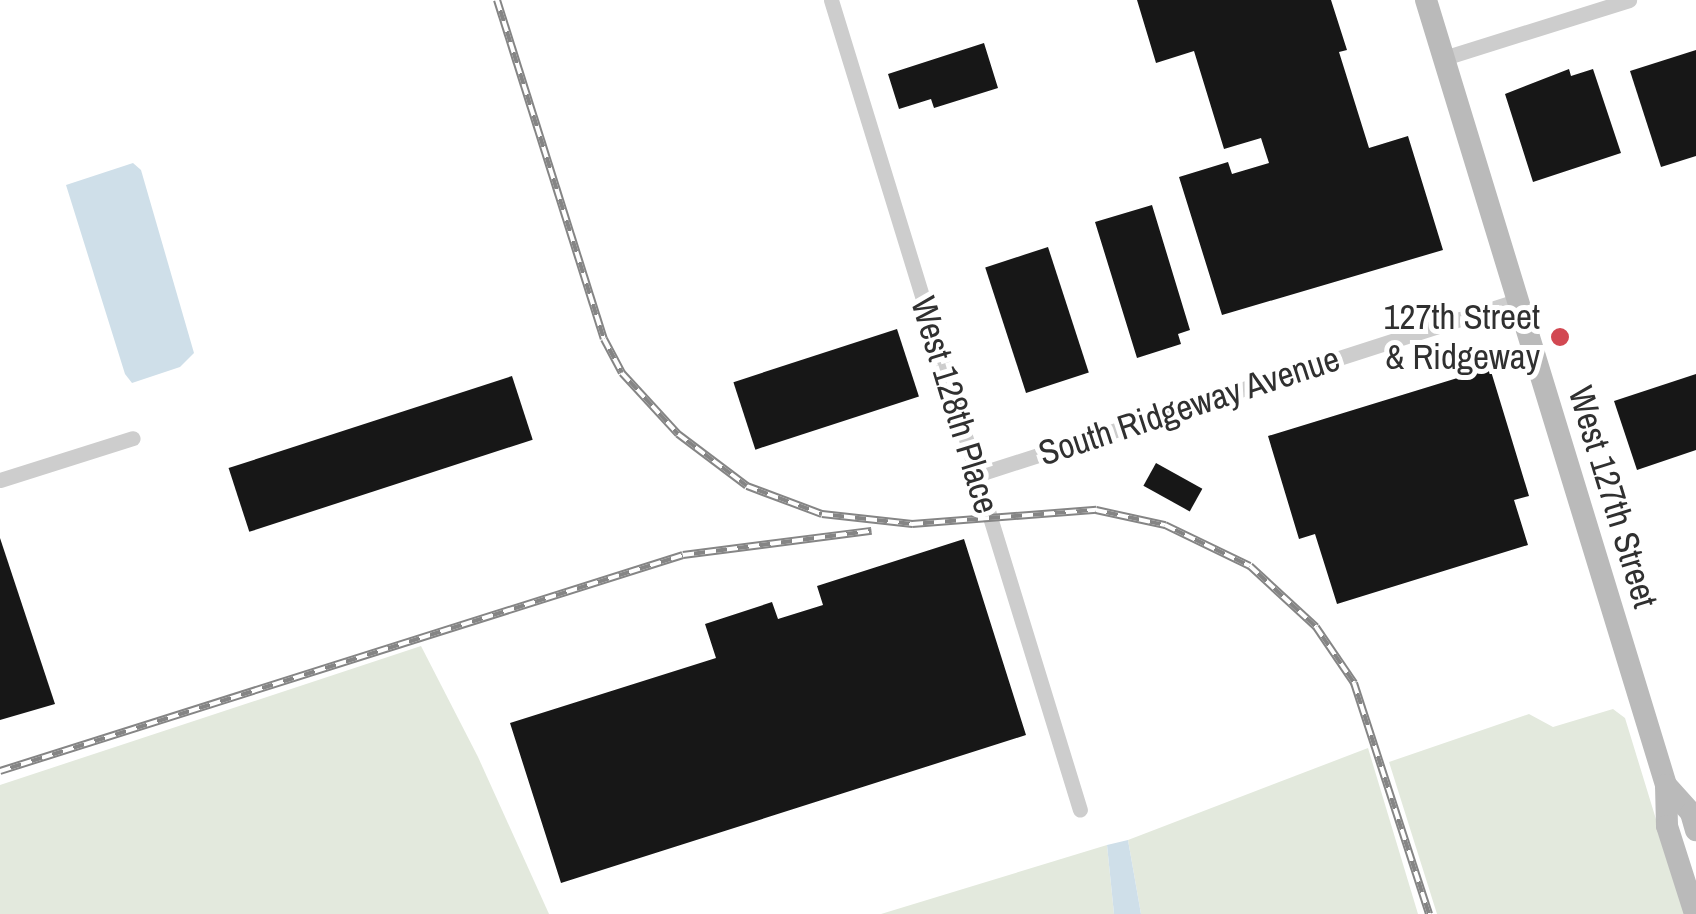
<!DOCTYPE html>
<style>
body{margin:0}
#map{position:relative;width:1696px;height:914px;overflow:hidden;background:#fff;font-family:"Archivo Narrow",sans-serif}
div>[style]{position:absolute}
.green>*{inset:0;background:#e3e9dd}
.water>*{inset:0;background:#cfdfe9}
.building>*{inset:0;background:#171717;transform-origin:0 0}
.minor>*{height:15px;margin:-7.5px;padding:0 7.5px;transform-origin:7.5px;border-radius:7.5px;background:#cdcdcd}
.secondary>*{height:22px;margin:-11px;padding:0 11px;transform-origin:11px;border-radius:11px;background:#bababa}
.rail>*{height:8px;margin-top:-4px;transform-origin:0;background:repeating-linear-gradient(90deg,#fff 0 11px,#858585 0 22px);box-sizing:border-box;border-block:2px solid #858585}
.dots>*{width:28px;height:28px;translate:-50% -50%;box-sizing:border-box;border:5px solid #fff;border-radius:50%}
span{translate:-50% -50%;white-space:nowrap;text-align:center;line-height:1.15;-webkit-text-stroke:10px #fff;paint-order:stroke}
.poi-label{font-size:35px;color:#303030}
.right{translate:-100% -50%;text-align:right}
.street-label{font-size:35px;color:#303030}
</style>
<div id="map">
<div class="green">
<i style="clip-path:polygon(421px 646px,478px 757px,549px 914px,0 914px,0 785px)"></i>
<i style="clip-path:polygon(1613px 709px,1625px 718px,1685px 914px,1437px 914px,1389px 762px,1529px 714px,1553px 727px)"></i>
<i style="clip-path:polygon(1368px 748px,1418px 914px,1141px 914px,1128px 840px)"></i>
<i style="clip-path:polygon(1107px 845px,1114px 914px,881px 914px)"></i>
</div>
<div class="water">
<i style="clip-path:polygon(133px 163px,141px 170px,194px 353px,180px 367px,132px 383px,125px 374px,66px 185px)"></i>
<i style="clip-path:polygon(1128px 840px,1141px 914px,1114px 914px,1107px 845px)"></i>
</div>
<div class="building">
<i style="clip-path:polygon(1137px 0,1331px 0,1347px 50px,1339px 52px,1369px 148px,1408px 136px,1443px 250px,1222px 315px,1179px 177px,1228px 162px,1232px 174px,1269px 163px,1261px 138px,1224px 149px,1194px 51px,1156px 63px)"></i>
<i style="clip-path:polygon(984px 43px,998px 88px,934px 108px,931px 99px,899px 109px,888px 74px)"></i>
<i style="clip-path:polygon(1696px 50px,1696px 156px,1661px 167px,1630px 71px)"></i>
<i style="clip-path:polygon(1569px 69px,1571px 76px,1593px 69px,1621px 153px,1533px 182px,1505px 94px)"></i>
<i style="clip-path:polygon(1152px 205px,1190px 330px,1178px 334px,1181px 344px,1137px 358px,1095px 222px)"></i>
<i style="left:1048px;top:247px;width:132px;height:66px;rotate:72deg"></i>
<i style="left:897px;top:329px;width:71px;height:172px;rotate:72deg"></i>
<i style="clip-path:polygon(1490px 368px,1529px 496px,1514px 500px,1528px 545px,1337px 604px,1315px 534px,1299px 539px,1268px 436px)"></i>
<i style="clip-path:polygon(1696px 374px,1696px 450px,1637px 470px,1614px 401px)"></i>
<i style="left:512px;top:376px;width:67px;height:298px;rotate:72deg"></i>
<i style="left:1156px;top:463px;width:53px;height:26px;rotate:29deg"></i>
<i style="clip-path:polygon(0 538px,55px 704px,0 720px)"></i>
<i style="clip-path:polygon(964px 539px,1026px 735px,561px 883px,510px 723px,716px 658px,705px 624px,772px 602px,778px 619px,823px 605px,817px 586px)"></i>
</div>
<div class="minor">
<i style="left:831px;top:0;width:847px;rotate:72.91deg"></i>
<i style="left:1444px;top:58px;width:194px;rotate:-17.4deg"></i>
<i style="left:976px;top:475px;width:567px;rotate:-17.86deg"></i>
<i style="left:0;top:480px;width:139px;rotate:-17.5deg"></i>
</div>
<div class="secondary">
<i style="left:1426px;top:0;width:821px;rotate:73deg"></i>
<i style="left:1666px;top:785px;width:41px;rotate:88.6deg"></i>
<i style="left:1667px;top:826px;width:92px;rotate:72.3deg"></i>
<i style="left:1666px;top:785px;width:38px;rotate:48deg"></i>
<i style="left:1691px;top:813px;width:18px;rotate:74deg"></i>
</div>
<div class="rail">
<i style="left:497px;top:0;width:355px;rotate:72.5deg"></i>
<i style="left:604px;top:339px;width:38px;rotate:62deg"></i>
<i style="left:622px;top:373px;width:83px;rotate:47.4deg"></i>
<i style="left:678px;top:434px;width:86px;rotate:37deg"></i>
<i style="left:747px;top:486px;width:80px;rotate:20.5deg"></i>
<i style="left:822px;top:514px;width:91px;rotate:6.3deg"></i>
<i style="left:912px;top:524px;width:185px;rotate:-4.4deg"></i>
<i style="left:1096px;top:510px;width:71px;rotate:12.3deg"></i>
<i style="left:1165px;top:525px;width:94px;rotate:25.8deg"></i>
<i style="left:1250px;top:566px;width:90px;rotate:42.7deg"></i>
<i style="left:1316px;top:627px;width:68px;rotate:55.8deg"></i>
<i style="left:1354px;top:683px;width:243px;rotate:72deg"></i>
<i style="left:0;top:771px;width:716px;rotate:-17.55deg"></i>
<i style="left:683px;top:555px;width:190px;rotate:-7.3deg"></i>
</div>
<div class="dots">
<i style="left:1560px;top:337px;background:#d24852"></i>
</div>
<div class="poi-label">
<span class="right" style="left:1540px;top:337px">127th Street<br>&amp; Ridgeway</span>
</div>
<div class="street-label">
<span style="left:955px;top:405px;rotate:73deg">West 128th Place</span>
<span style="left:1189px;top:406px;rotate:-18deg">South Ridgeway Avenue</span>
<span style="left:1613px;top:497px;rotate:73deg">West 127th Street</span>
</div>
</div>
